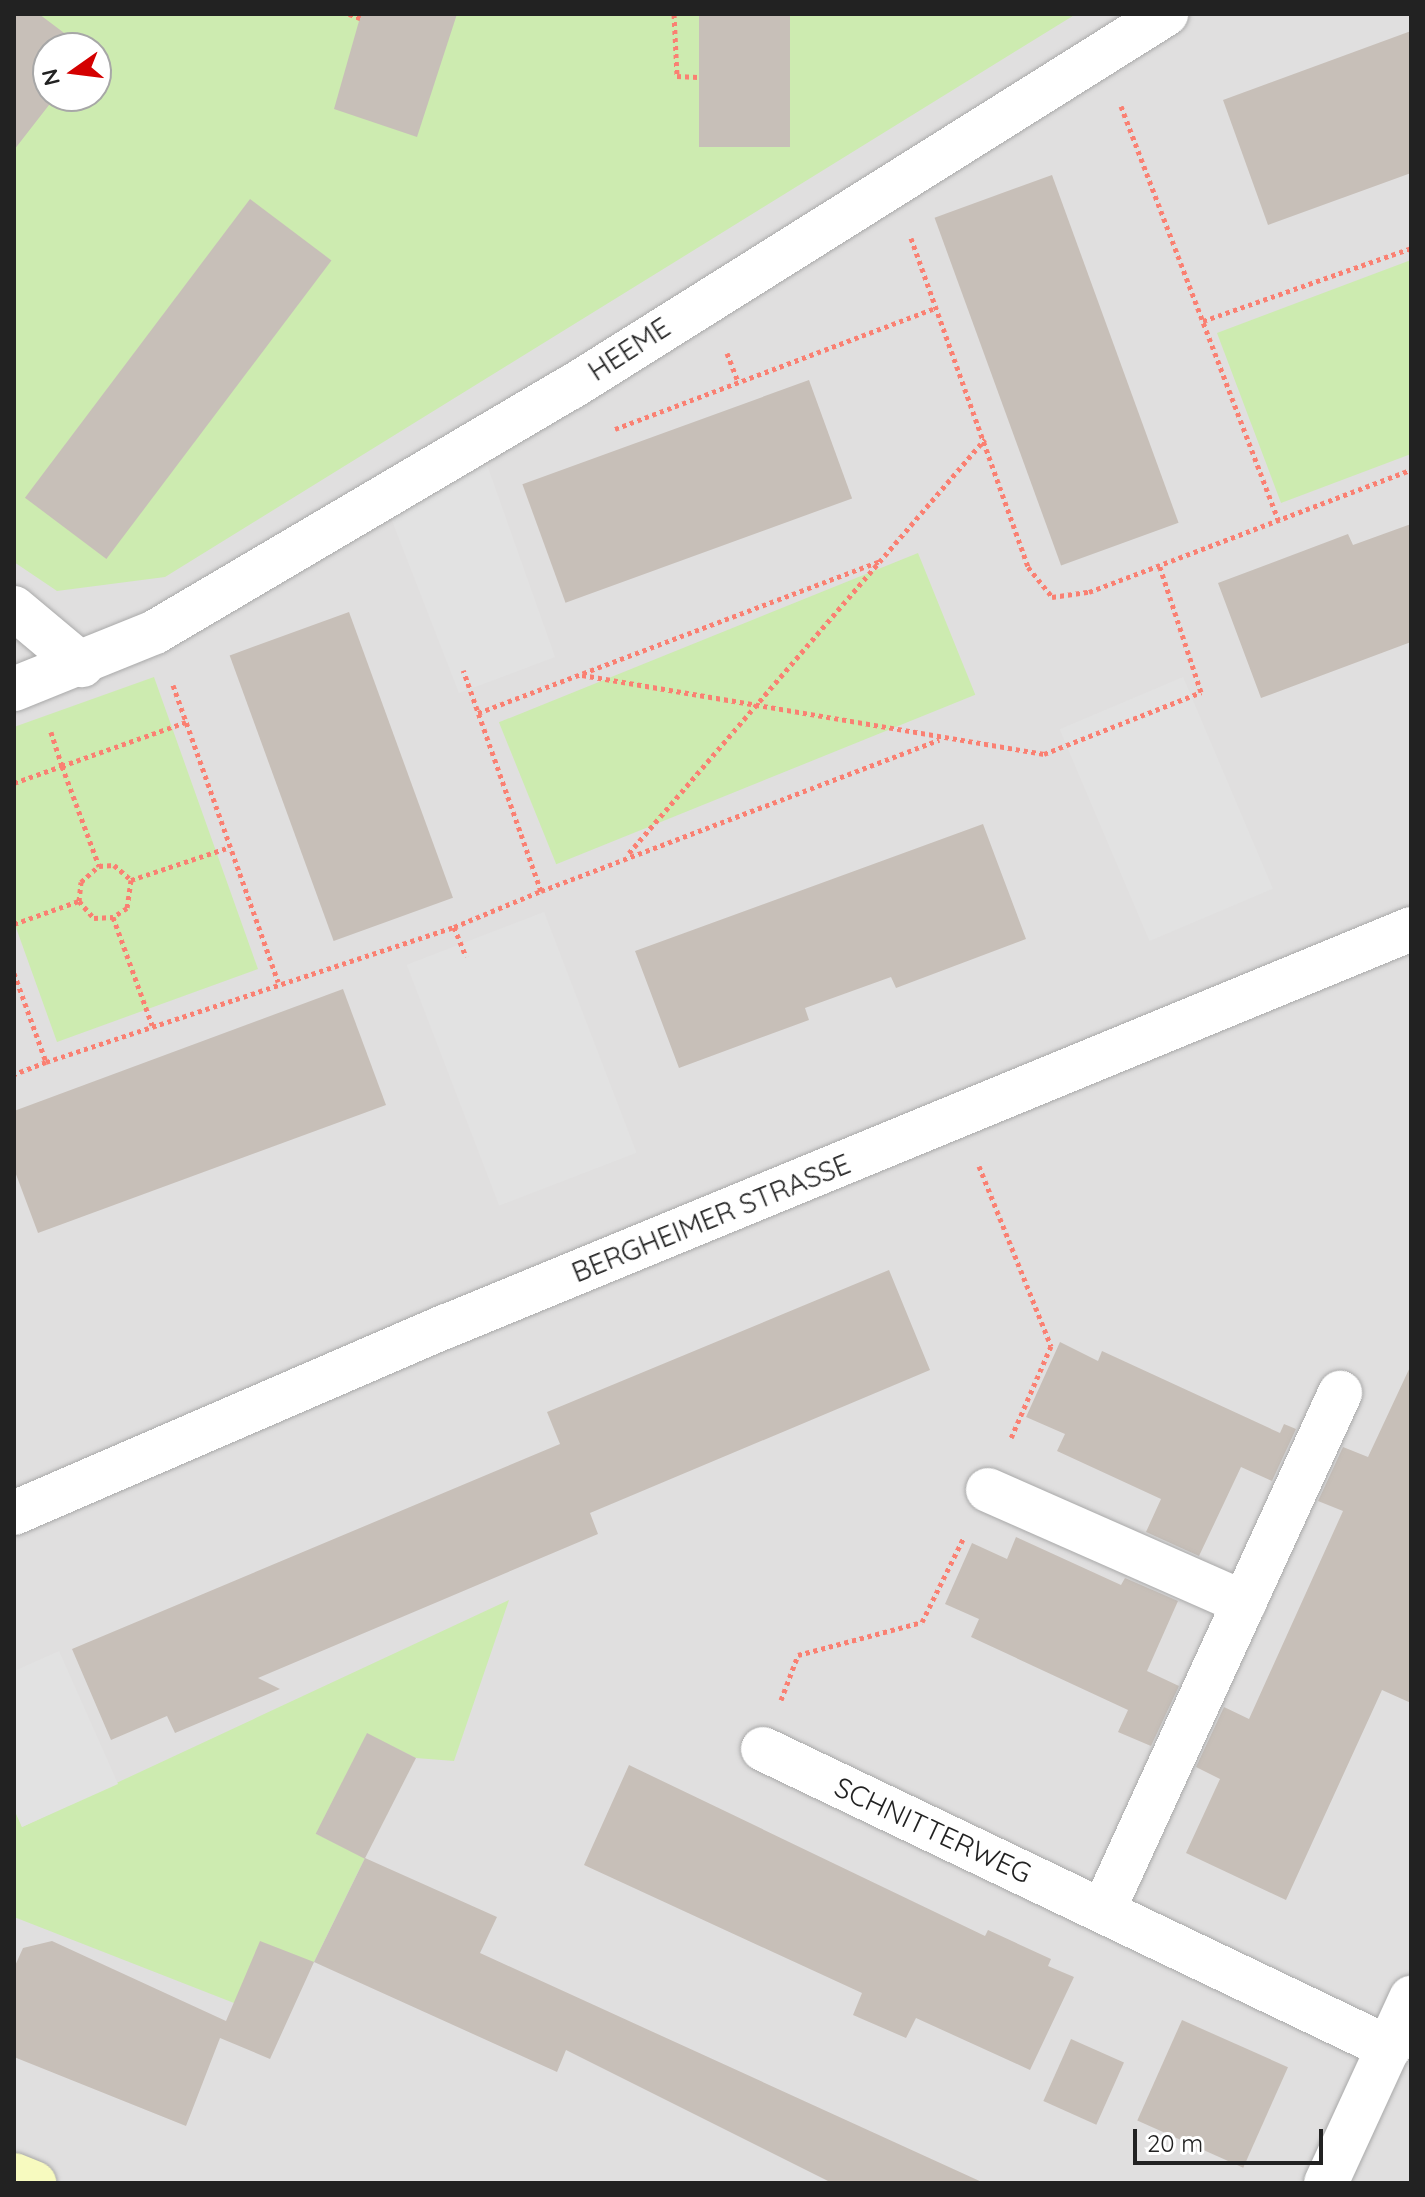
<!DOCTYPE html>
<style>
body{margin:0}
#map{position:relative;width:1425px;height:2197px;overflow:hidden;background:#f2efe9;font-family:Quicksand,sans-serif}
div>[style]{position:absolute}
.residential>*{inset:0;background:#e0dfdf}
.grass>*{inset:0;background:#cdebb0;transform-origin:0 0}
.parking>*{inset:0;background:#e2e2e2;transform-origin:0 0}
.building>*{inset:0;background:#c7bfb8;transform-origin:0 0}
.path>*{height:5px;margin-top:-2.5px;transform-origin:0;background:repeating-linear-gradient(90deg,#fa8072 0 4px,transparent 0 8px)}
.roads{filter:drop-shadow(0 0 2px #a9a9a9) drop-shadow(0 0 2px #a9a9a9)}
.street>*{height:44px;margin:-22px;padding:0 22px;transform-origin:22px;border-radius:22px;background:#fff}
.secondary>*{height:44px;margin:-22px;padding:0 22px;transform-origin:22px;border-radius:22px;background:#f7fabf}
span{translate:-50% -50%;white-space:nowrap;text-align:center;line-height:1.15;-webkit-text-stroke:7px #fff;paint-order:stroke}
.street-label{font-size:28px;color:#222}
.frame{position:absolute;inset:0;border:16px solid #222;pointer-events:none}
.north{position:absolute;left:32px;top:32px;width:80px;height:80px;box-sizing:border-box;background:#fff;border:2px solid #a7a7a7;border-radius:50%;rotate:256deg;font-size:22px;font-weight:700;line-height:32px;text-align:center;color:#222}
.north::after{content:'';display:block;margin:auto;width:28px;height:36px;background:#d40000;clip-path:polygon(50% 0,100% 100%,50% 72%,0 100%)}
.scale{position:absolute;left:1133px;top:2129px;width:190px;height:36px;box-sizing:border-box;border:4px solid #222;border-top:0;padding-left:10px;font-size:24px;line-height:28px;white-space:nowrap;color:#222;-webkit-text-stroke:6px #fff;paint-order:stroke}
</style>
<div id="map">
<div class="residential">
<i style="clip-path:polygon(evenodd,14px 14px,1411px 14px,1411px 2183px,49px 2183px,14px 2169px,14px 14px,48px 48px,96px 48px,96px 96px,48px 96px,48px 48px)"></i>
</div>
<div class="grass">
<i style="clip-path:polygon(evenodd,14px 14px,1076px 14px,165px 577px,57px 591px,14px 562px,14px 14px,48px 48px,96px 48px,96px 96px,48px 96px,48px 48px)"></i>
<i style="clip-path:polygon(1411px 260px,1411px 454px,1281px 503px,1217px 333px)"></i>
<i style="left:918px;top:553px;width:153px;height:452px;rotate:68deg"></i>
<i style="clip-path:polygon(154px 677px,258px 969px,57px 1042px,14px 922px,14px 727px)"></i>
<i style="clip-path:polygon(509px 1600px,454px 1761px,416px 1758px,367px 1734px,317px 1834px,365px 1858px,314px 1962px,234px 2003px,14px 1917px,14px 1809px,22px 1827px)"></i>
</div>
<div class="parking">
<i style="clip-path:polygon(486px 462px,555px 657px,459px 693px,391px 518px)"></i>
<i style="left:1183px;top:677px;width:230px;height:134px;rotate:67deg"></i>
<i style="left:544px;top:912px;width:258px;height:147px;rotate:69deg"></i>
<i style="clip-path:polygon(59px 1651px,118px 1784px,22px 1827px,14px 1809px,14px 1671px)"></i>
</div>
<div class="building">
<i style="clip-path:polygon(14px 14px,39px 14px,84px 48px,48px 48px,48px 96px,56px 96px,14px 150px)"></i>
<i style="clip-path:polygon(361px 14px,457px 14px,417px 137px,334px 109px)"></i>
<i style="left:699px;top:14px;width:91px;height:133px"></i>
<i style="clip-path:polygon(1411px 31px,1411px 173px,1268px 225px,1223px 100px)"></i>
<i style="left:1052px;top:175px;width:370px;height:125px;rotate:70deg"></i>
<i style="left:250px;top:199px;width:102px;height:374px;rotate:37deg"></i>
<i style="left:809px;top:380px;width:126px;height:305px;rotate:70deg"></i>
<i style="clip-path:polygon(1411px 524px,1411px 642px,1261px 698px,1218px 583px,1348px 534px,1353px 545px)"></i>
<i style="left:349px;top:612px;width:304px;height:127px;rotate:70deg"></i>
<i style="clip-path:polygon(983px 824px,1026px 939px,896px 988px,891px 977px,805px 1008px,809px 1020px,679px 1068px,635px 951px)"></i>
<i style="clip-path:polygon(343px 989px,386px 1105px,38px 1233px,14px 1169px,14px 1111px)"></i>
<i style="clip-path:polygon(889px 1270px,930px 1370px,590px 1513px,598px 1534px,258px 1678px,280px 1689px,175px 1733px,167px 1716px,111px 1740px,72px 1649px,560px 1444px,547px 1412px)"></i>
<i style="clip-path:polygon(1060px 1342px,1098px 1361px,1102px 1351px,1280px 1433px,1284px 1424px,1296px 1429px,1272px 1481px,1241px 1467px,1199px 1556px,1146px 1532px,1161px 1499px,1057px 1451px,1065px 1434px,1026px 1417px)"></i>
<i style="clip-path:polygon(1411px 1365px,1411px 1703px,1382px 1690px,1286px 1900px,1186px 1853px,1220px 1779px,1196px 1767px,1224px 1707px,1249px 1719px,1343px 1511px,1318px 1501px,1343px 1447px,1368px 1457px)"></i>
<i style="clip-path:polygon(1016px 1537px,1121px 1585px,1125px 1578px,1178px 1601px,1147px 1671px,1179px 1686px,1151px 1746px,1118px 1732px,1128px 1710px,971px 1637px,979px 1619px,945px 1604px,972px 1543px,1007px 1559px)"></i>
<i style="left:367px;top:1733px;width:55px;height:113px;rotate:27deg"></i>
<i style="clip-path:polygon(629px 1765px,985px 1936px,988px 1930px,1051px 1959px,1048px 1966px,1074px 1977px,1030px 2070px,916px 2018px,906px 2038px,853px 2015px,862px 1993px,584px 1865px)"></i>
<i style="clip-path:polygon(365px 1858px,497px 1917px,480px 1953px,984px 2183px,832px 2183px,566px 2050px,557px 2072px,314px 1962px)"></i>
<i style="clip-path:polygon(52px 1941px,226px 2021px,260px 1941px,314px 1962px,270px 2059px,220px 2038px,186px 2126px,14px 2057px,14px 1968px,23px 1948px)"></i>
<i style="left:1182px;top:2020px;width:116px;height:110px;rotate:24deg"></i>
<i style="left:1071px;top:2039px;width:58px;height:68px;rotate:24deg"></i>
</div>
<div class="path">
<i style="left:349px;top:14px;width:12px;rotate:20deg"></i>
<i style="left:674px;top:14px;width:62px;rotate:87.2deg"></i>
<i style="left:677px;top:76px;width:21px;rotate:3deg"></i>
<i style="left:1121px;top:106px;width:443px;rotate:69.2deg"></i>
<i style="left:911px;top:238px;width:349px;rotate:70.4deg"></i>
<i style="left:1028px;top:567px;width:38px;rotate:51deg"></i>
<i style="left:1052px;top:597px;width:37px;rotate:-8deg"></i>
<i style="left:1089px;top:592px;width:344px;rotate:-20.8deg"></i>
<i style="left:1203px;top:321px;width:220px;rotate:-19.3deg"></i>
<i style="left:727px;top:353px;width:31px;rotate:69deg"></i>
<i style="left:615px;top:429px;width:343px;rotate:-20.7deg"></i>
<i style="left:582px;top:675px;width:469px;rotate:9.7deg"></i>
<i style="left:1044px;top:754px;width:169px;rotate:-21.5deg"></i>
<i style="left:1201px;top:692px;width:135px;rotate:-108.2deg"></i>
<i style="left:173px;top:685px;width:315px;rotate:70.5deg"></i>
<i style="left:478px;top:713px;width:430px;rotate:-20.7deg"></i>
<i style="left:186px;top:722px;width:132px;rotate:160.5deg"></i>
<i style="left:62px;top:766px;width:107px;rotate:69.7deg"></i>
<i style="left:99px;top:866px;width:15px;rotate:-4deg"></i>
<i style="left:114px;top:865px;width:23px;rotate:41deg"></i>
<i style="left:131px;top:880px;width:104px;rotate:-18.4deg"></i>
<i style="left:14px;top:783px;width:51px;rotate:-19.5deg"></i>
<i style="left:62px;top:766px;width:36px;rotate:-108deg"></i>
<i style="left:629px;top:853px;width:546px;rotate:-49.31deg"></i>
<i style="left:131px;top:880px;width:28px;rotate:98deg"></i>
<i style="left:127px;top:908px;width:17px;rotate:147deg"></i>
<i style="left:113px;top:917px;width:115px;rotate:70.1deg"></i>
<i style="left:541px;top:891px;width:426px;rotate:-20.8deg"></i>
<i style="left:79px;top:901px;width:23px;rotate:49deg"></i>
<i style="left:94px;top:918px;width:19px;rotate:-3deg"></i>
<i style="left:14px;top:924px;width:69px;rotate:-19.5deg"></i>
<i style="left:79px;top:901px;width:19px;rotate:-84deg"></i>
<i style="left:81px;top:882px;width:24px;rotate:-42deg"></i>
<i style="left:454px;top:927px;width:94px;rotate:-22.5deg"></i>
<i style="left:541px;top:891px;width:234px;rotate:-109.4deg"></i>
<i style="left:14px;top:973px;width:95px;rotate:70.2deg"></i>
<i style="left:46px;top:1062px;width:34px;rotate:159deg"></i>
<i style="left:46px;top:1062px;width:430px;rotate:-18.3deg"></i>
<i style="left:454px;top:927px;width:32px;rotate:68deg"></i>
<i style="left:979px;top:1166px;width:194px;rotate:68.2deg"></i>
<i style="left:1051px;top:1346px;width:100px;rotate:113.5deg"></i>
<i style="left:781px;top:1700px;width:48px;rotate:-69.3deg"></i>
<i style="left:798px;top:1655px;width:128px;rotate:-14.9deg"></i>
<i style="left:922px;top:1622px;width:95px;rotate:-63.7deg"></i>
</div>
<div class="roads">
<div class="street">
<i style="left:14px;top:608px;width:89px;rotate:40deg"></i>
<i style="left:14px;top:689px;width:152px;rotate:-22deg"></i>
<i style="left:155px;top:632px;width:481px;rotate:-30.5deg"></i>
<i style="left:570px;top:388px;width:704px;rotate:-32.11deg"></i>
<i style="left:988px;top:1490px;width:280px;rotate:23.8deg"></i>
<i style="left:14px;top:1513px;width:472px;rotate:-23.4deg"></i>
<i style="left:447px;top:1326px;width:1043px;rotate:-22.38deg"></i>
<i style="left:763px;top:1749px;width:694px;rotate:25.53deg"></i>
<i style="left:1103px;top:1911px;width:570px;rotate:-65.41deg"></i>
<i style="left:1326px;top:2183px;width:204px;rotate:-65.3deg"></i>
</div>
<div class="secondary">
<i style="left:14px;top:2175px;width:22px;rotate:22deg"></i>
</div>
</div>
<div class="street-label">
<span style="left:629px;top:349px;rotate:-33deg">HEEME</span>
<span style="left:711px;top:1218px;rotate:-22deg">BERGHEIMER STRASSE</span>
<span style="left:933px;top:1830px;rotate:25deg">SCHNITTERWEG</span>
</div>
<div class="frame"></div>
<div class="north">N</div>
<div class="scale">20 m</div>
</div>
